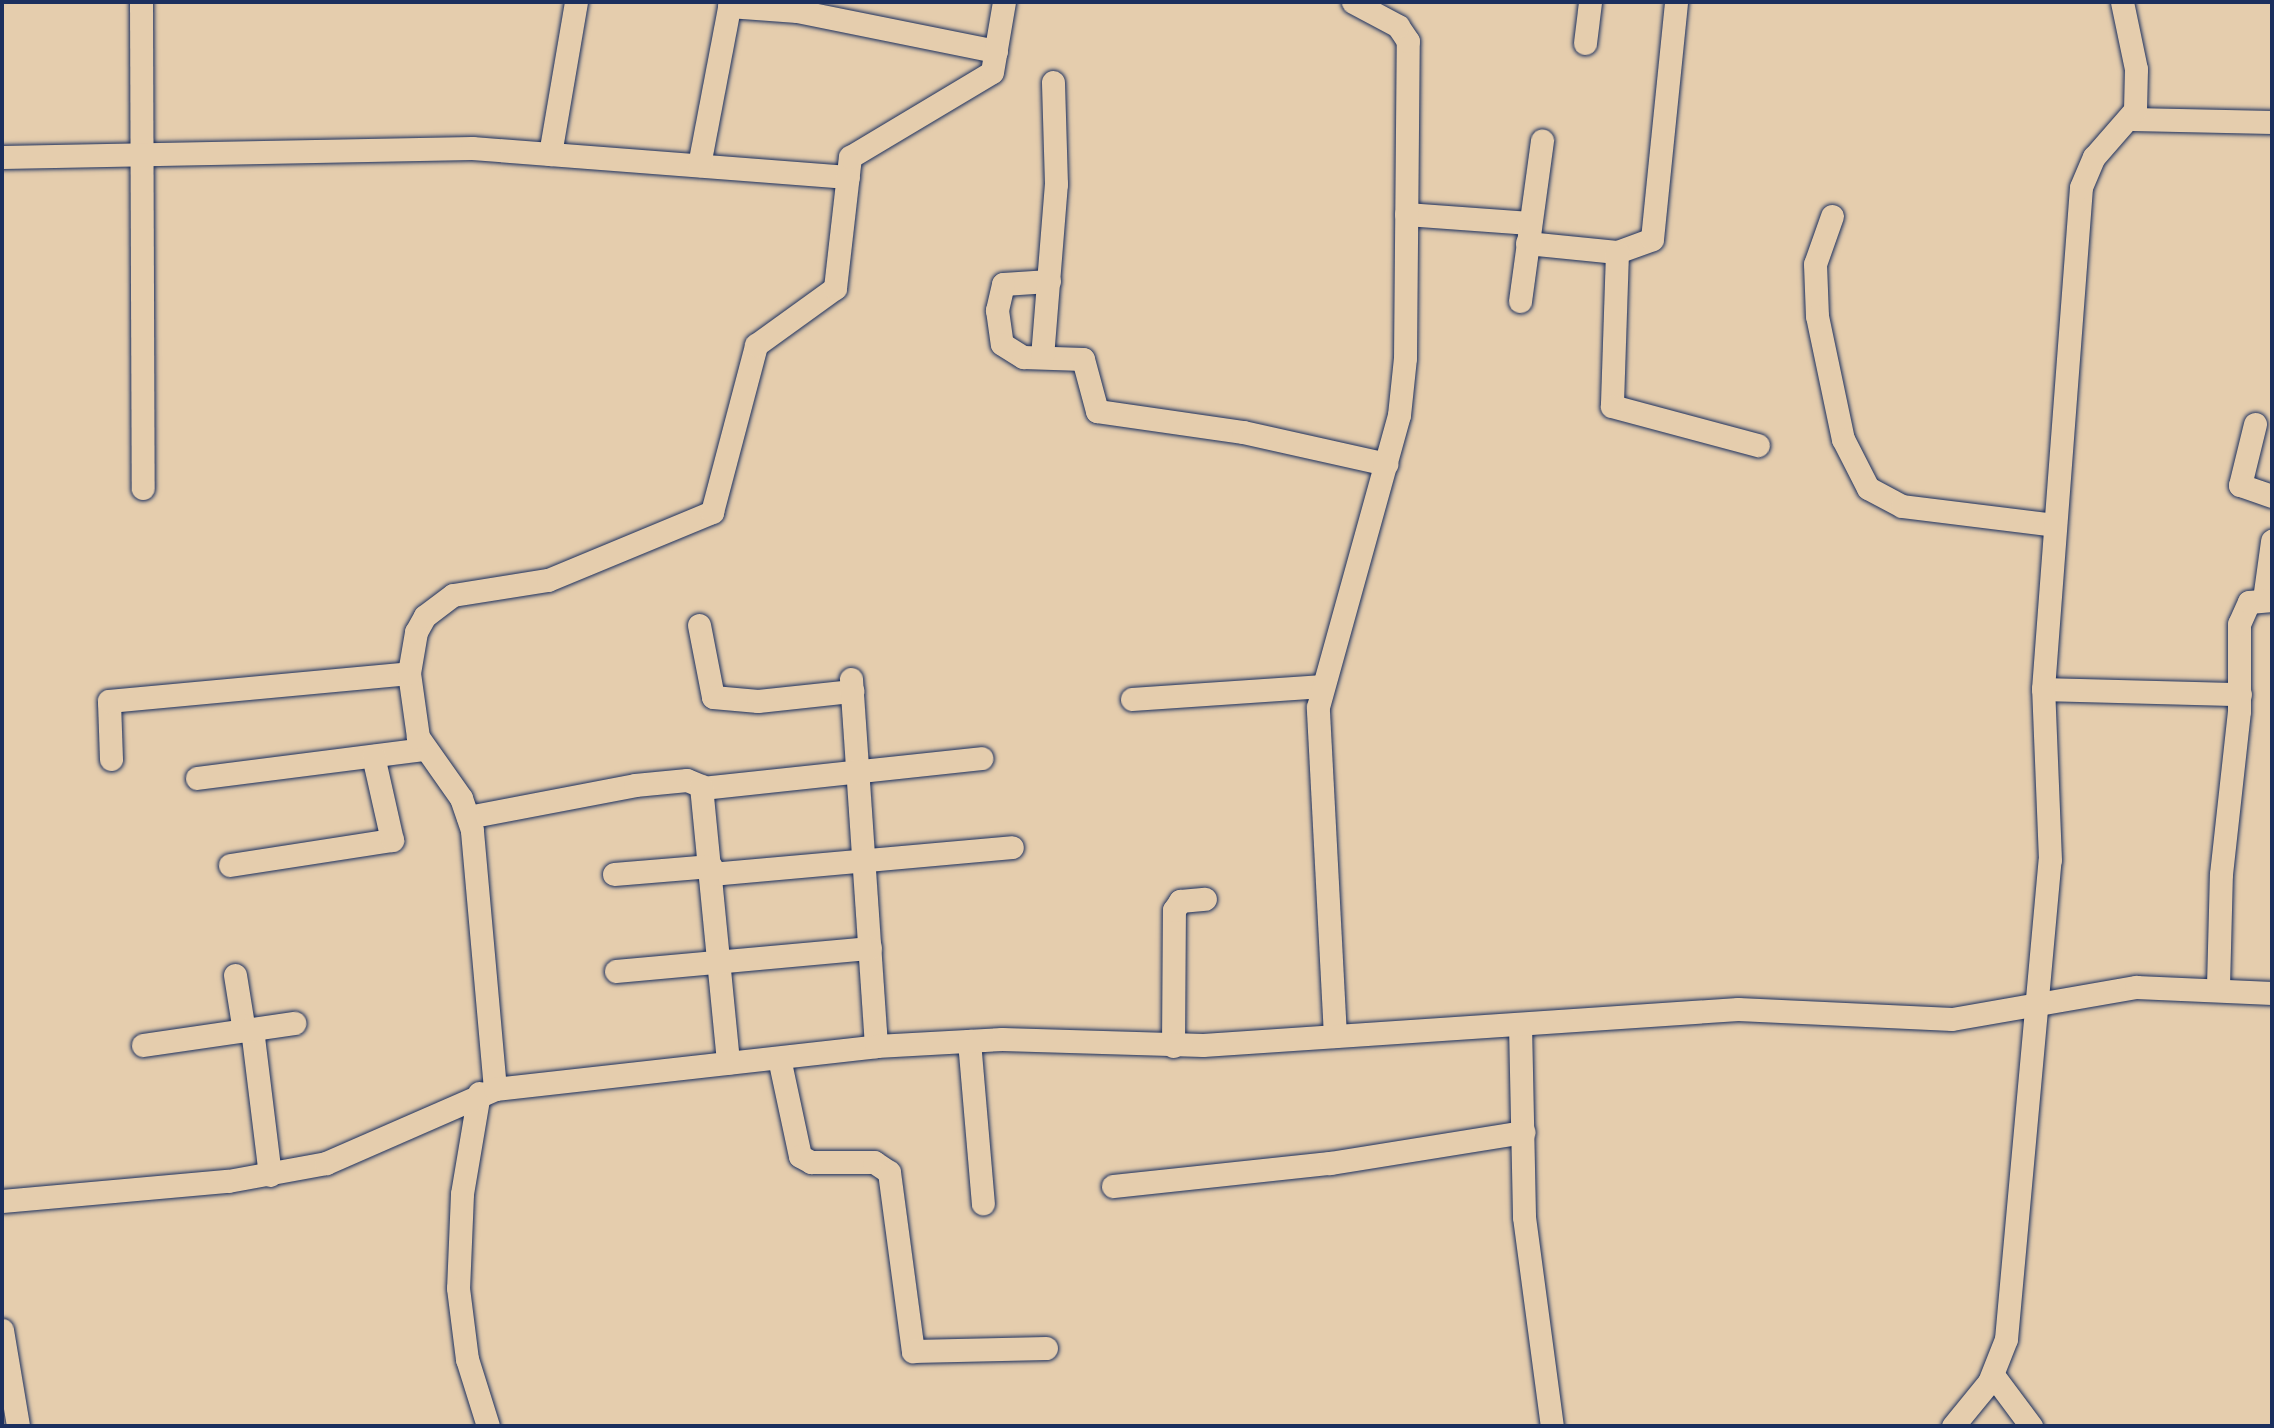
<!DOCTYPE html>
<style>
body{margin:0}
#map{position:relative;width:2274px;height:1428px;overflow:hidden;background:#e5cdad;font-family:Mali,sans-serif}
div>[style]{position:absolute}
.roads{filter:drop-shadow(0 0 2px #1b2f5e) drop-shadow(0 0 2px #1b2f5e)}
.minor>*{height:23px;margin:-11.5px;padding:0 11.5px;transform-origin:11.5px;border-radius:11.5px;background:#e5cdad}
span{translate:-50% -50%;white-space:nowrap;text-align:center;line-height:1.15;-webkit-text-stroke:7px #e5cdad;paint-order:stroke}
.frame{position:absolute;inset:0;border:4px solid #1b2f5e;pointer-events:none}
</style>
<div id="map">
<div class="roads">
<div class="minor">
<i style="left:141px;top:2px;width:486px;rotate:89.8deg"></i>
<i style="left:729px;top:6px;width:68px;rotate:4.2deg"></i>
<i style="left:797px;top:11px;width:203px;rotate:11.4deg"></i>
<i style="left:1585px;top:43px;width:41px;rotate:-83deg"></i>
<i style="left:2132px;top:119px;width:140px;rotate:1.2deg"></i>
<i style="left:550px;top:154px;width:154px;rotate:-80.3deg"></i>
<i style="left:2px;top:157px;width:470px;rotate:-1.1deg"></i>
<i style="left:472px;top:148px;width:377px;rotate:4.4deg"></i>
<i style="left:699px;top:165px;width:166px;rotate:-79.2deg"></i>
<i style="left:1406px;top:214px;width:124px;rotate:4.2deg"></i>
<i style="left:1832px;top:216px;width:51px;rotate:109.5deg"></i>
<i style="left:1815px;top:264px;width:52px;rotate:87.8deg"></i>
<i style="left:1817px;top:316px;width:126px;rotate:78.1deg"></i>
<i style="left:1843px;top:439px;width:55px;rotate:63deg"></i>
<i style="left:1868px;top:488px;width:38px;rotate:28deg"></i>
<i style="left:1902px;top:506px;width:154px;rotate:7.1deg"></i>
<i style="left:1527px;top:243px;width:90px;rotate:5.7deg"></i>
<i style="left:1617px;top:252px;width:37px;rotate:-20deg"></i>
<i style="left:1652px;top:239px;width:238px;rotate:-84.2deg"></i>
<i style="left:1617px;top:252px;width:154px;rotate:91.9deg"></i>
<i style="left:1612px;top:406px;width:151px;rotate:15deg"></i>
<i style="left:1049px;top:281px;width:46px;rotate:176.3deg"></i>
<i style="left:1003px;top:284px;width:27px;rotate:103deg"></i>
<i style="left:997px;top:310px;width:34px;rotate:82deg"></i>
<i style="left:1002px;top:344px;width:25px;rotate:32deg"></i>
<i style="left:1023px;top:357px;width:60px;rotate:1.9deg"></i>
<i style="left:1083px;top:359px;width:54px;rotate:74.9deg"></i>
<i style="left:1097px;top:411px;width:148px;rotate:8.2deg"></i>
<i style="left:1243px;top:432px;width:147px;rotate:12.6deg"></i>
<i style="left:1520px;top:301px;width:162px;rotate:-82.2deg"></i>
<i style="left:1042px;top:357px;width:174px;rotate:-85.4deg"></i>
<i style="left:1056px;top:184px;width:102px;rotate:-91.7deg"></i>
<i style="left:2255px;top:424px;width:63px;rotate:103.8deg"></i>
<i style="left:2240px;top:485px;width:34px;rotate:19deg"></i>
<i style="left:2264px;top:599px;width:59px;rotate:-82.1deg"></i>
<i style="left:699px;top:625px;width:73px;rotate:79deg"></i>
<i style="left:713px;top:697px;width:45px;rotate:5.1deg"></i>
<i style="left:758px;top:701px;width:95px;rotate:-6.1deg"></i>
<i style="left:851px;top:679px;width:368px;rotate:86.1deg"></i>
<i style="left:2043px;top:689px;width:197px;rotate:1.5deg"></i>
<i style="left:1132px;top:699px;width:191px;rotate:-3.9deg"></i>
<i style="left:111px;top:759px;width:58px;rotate:-92deg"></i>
<i style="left:109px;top:701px;width:301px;rotate:-5.3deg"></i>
<i style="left:197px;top:778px;width:228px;rotate:-7.3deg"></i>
<i style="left:702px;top:788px;width:281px;rotate:-6.1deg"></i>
<i style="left:468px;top:817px;width:170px;rotate:-10.8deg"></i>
<i style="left:635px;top:785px;width:52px;rotate:-5.5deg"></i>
<i style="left:687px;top:780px;width:15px;rotate:23deg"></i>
<i style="left:701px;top:786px;width:278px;rotate:84.4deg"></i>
<i style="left:230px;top:865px;width:164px;rotate:-8.8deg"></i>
<i style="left:392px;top:840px;width:86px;rotate:-102.7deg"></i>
<i style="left:614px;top:874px;width:97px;rotate:-4.7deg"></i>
<i style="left:711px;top:874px;width:302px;rotate:-5.1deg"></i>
<i style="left:616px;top:971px;width:255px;rotate:-5.2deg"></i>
<i style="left:235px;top:975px;width:51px;rotate:80.9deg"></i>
<i style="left:243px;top:1025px;width:16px;rotate:50deg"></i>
<i style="left:253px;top:1037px;width:139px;rotate:83deg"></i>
<i style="left:2218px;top:986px;width:112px;rotate:-88.5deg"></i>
<i style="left:2221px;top:874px;width:164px;rotate:-83.7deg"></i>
<i style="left:2239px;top:711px;width:87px;rotate:-90deg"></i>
<i style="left:2239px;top:624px;width:24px;rotate:-66deg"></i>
<i style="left:2249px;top:602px;width:23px;rotate:-5deg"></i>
<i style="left:1520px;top:1024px;width:193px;rotate:88.8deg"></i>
<i style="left:1524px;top:1217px;width:211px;rotate:82.4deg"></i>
<i style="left:1335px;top:1036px;width:329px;rotate:-93deg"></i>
<i style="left:1318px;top:707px;width:303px;rotate:-74.5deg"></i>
<i style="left:1399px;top:415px;width:57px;rotate:-84deg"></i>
<i style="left:1405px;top:358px;width:317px;rotate:-89.5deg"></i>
<i style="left:1408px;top:41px;width:18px;rotate:-124deg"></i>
<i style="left:1398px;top:26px;width:51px;rotate:-151.9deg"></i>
<i style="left:969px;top:1041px;width:163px;rotate:85.1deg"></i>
<i style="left:143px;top:1045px;width:153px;rotate:-8.3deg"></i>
<i style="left:1173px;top:1046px;width:136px;rotate:-89.6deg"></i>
<i style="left:1174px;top:910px;width:11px;rotate:-56deg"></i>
<i style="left:1180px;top:901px;width:25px;rotate:-5deg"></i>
<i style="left:779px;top:1058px;width:100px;rotate:77.9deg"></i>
<i style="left:800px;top:1156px;width:13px;rotate:29deg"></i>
<i style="left:811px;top:1162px;width:63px"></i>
<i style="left:874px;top:1162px;width:18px;rotate:34deg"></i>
<i style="left:889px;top:1172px;width:181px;rotate:82.4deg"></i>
<i style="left:913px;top:1351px;width:133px;rotate:-1.3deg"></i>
<i style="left:495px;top:1089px;width:260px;rotate:-95.1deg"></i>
<i style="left:472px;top:830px;width:34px;rotate:-109deg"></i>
<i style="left:461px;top:798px;width:75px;rotate:-125.2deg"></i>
<i style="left:418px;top:737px;width:65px;rotate:-98deg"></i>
<i style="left:409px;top:673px;width:42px;rotate:-80.3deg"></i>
<i style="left:416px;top:632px;width:18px;rotate:-61deg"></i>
<i style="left:425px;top:616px;width:35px;rotate:-37deg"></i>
<i style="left:453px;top:595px;width:96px;rotate:-9deg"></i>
<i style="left:548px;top:580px;width:178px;rotate:-22.5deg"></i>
<i style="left:712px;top:512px;width:173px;rotate:-75.2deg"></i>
<i style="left:756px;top:345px;width:97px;rotate:-35.8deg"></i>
<i style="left:835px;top:288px;width:132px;rotate:-83.5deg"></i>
<i style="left:850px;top:157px;width:165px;rotate:-30.9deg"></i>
<i style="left:992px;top:72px;width:71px;rotate:-80.3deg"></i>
<i style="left:479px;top:1093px;width:102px;rotate:99.6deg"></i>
<i style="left:462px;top:1194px;width:94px;rotate:92.4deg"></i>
<i style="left:458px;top:1288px;width:72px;rotate:82.8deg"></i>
<i style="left:467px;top:1359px;width:70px;rotate:72.6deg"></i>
<i style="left:1113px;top:1186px;width:218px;rotate:-6.1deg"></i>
<i style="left:1330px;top:1163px;width:196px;rotate:-9.1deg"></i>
<i style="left:2px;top:1201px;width:227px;rotate:-5.1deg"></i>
<i style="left:228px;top:1181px;width:100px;rotate:-10.4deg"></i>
<i style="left:326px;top:1163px;width:184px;rotate:-23.6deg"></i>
<i style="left:495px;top:1089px;width:383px;rotate:-6.4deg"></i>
<i style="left:876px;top:1046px;width:126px;rotate:-3.2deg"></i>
<i style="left:1002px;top:1039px;width:201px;rotate:1.7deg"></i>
<i style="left:1203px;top:1045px;width:536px;rotate:-3.85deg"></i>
<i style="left:1738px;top:1009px;width:214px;rotate:2.7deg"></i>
<i style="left:1952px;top:1019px;width:187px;rotate:-9.9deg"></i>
<i style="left:2136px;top:987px;width:136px;rotate:2.5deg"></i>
<i style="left:2px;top:1330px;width:97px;rotate:80.5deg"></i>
<i style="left:1993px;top:1375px;width:64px;rotate:53.3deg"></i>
<i style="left:1953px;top:1426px;width:57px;rotate:-50.7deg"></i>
<i style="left:1989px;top:1382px;width:46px;rotate:-68.4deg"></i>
<i style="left:2006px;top:1339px;width:481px;rotate:-84.8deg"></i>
<i style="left:2050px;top:860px;width:171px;rotate:-92.3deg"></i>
<i style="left:2043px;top:689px;width:503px;rotate:-85.67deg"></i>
<i style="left:2081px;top:187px;width:33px;rotate:-67deg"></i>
<i style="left:2094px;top:157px;width:62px;rotate:-48.9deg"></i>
<i style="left:2135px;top:110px;width:41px;rotate:-88.6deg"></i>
<i style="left:2136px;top:69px;width:68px;rotate:-101.8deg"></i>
</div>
</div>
<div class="frame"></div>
</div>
